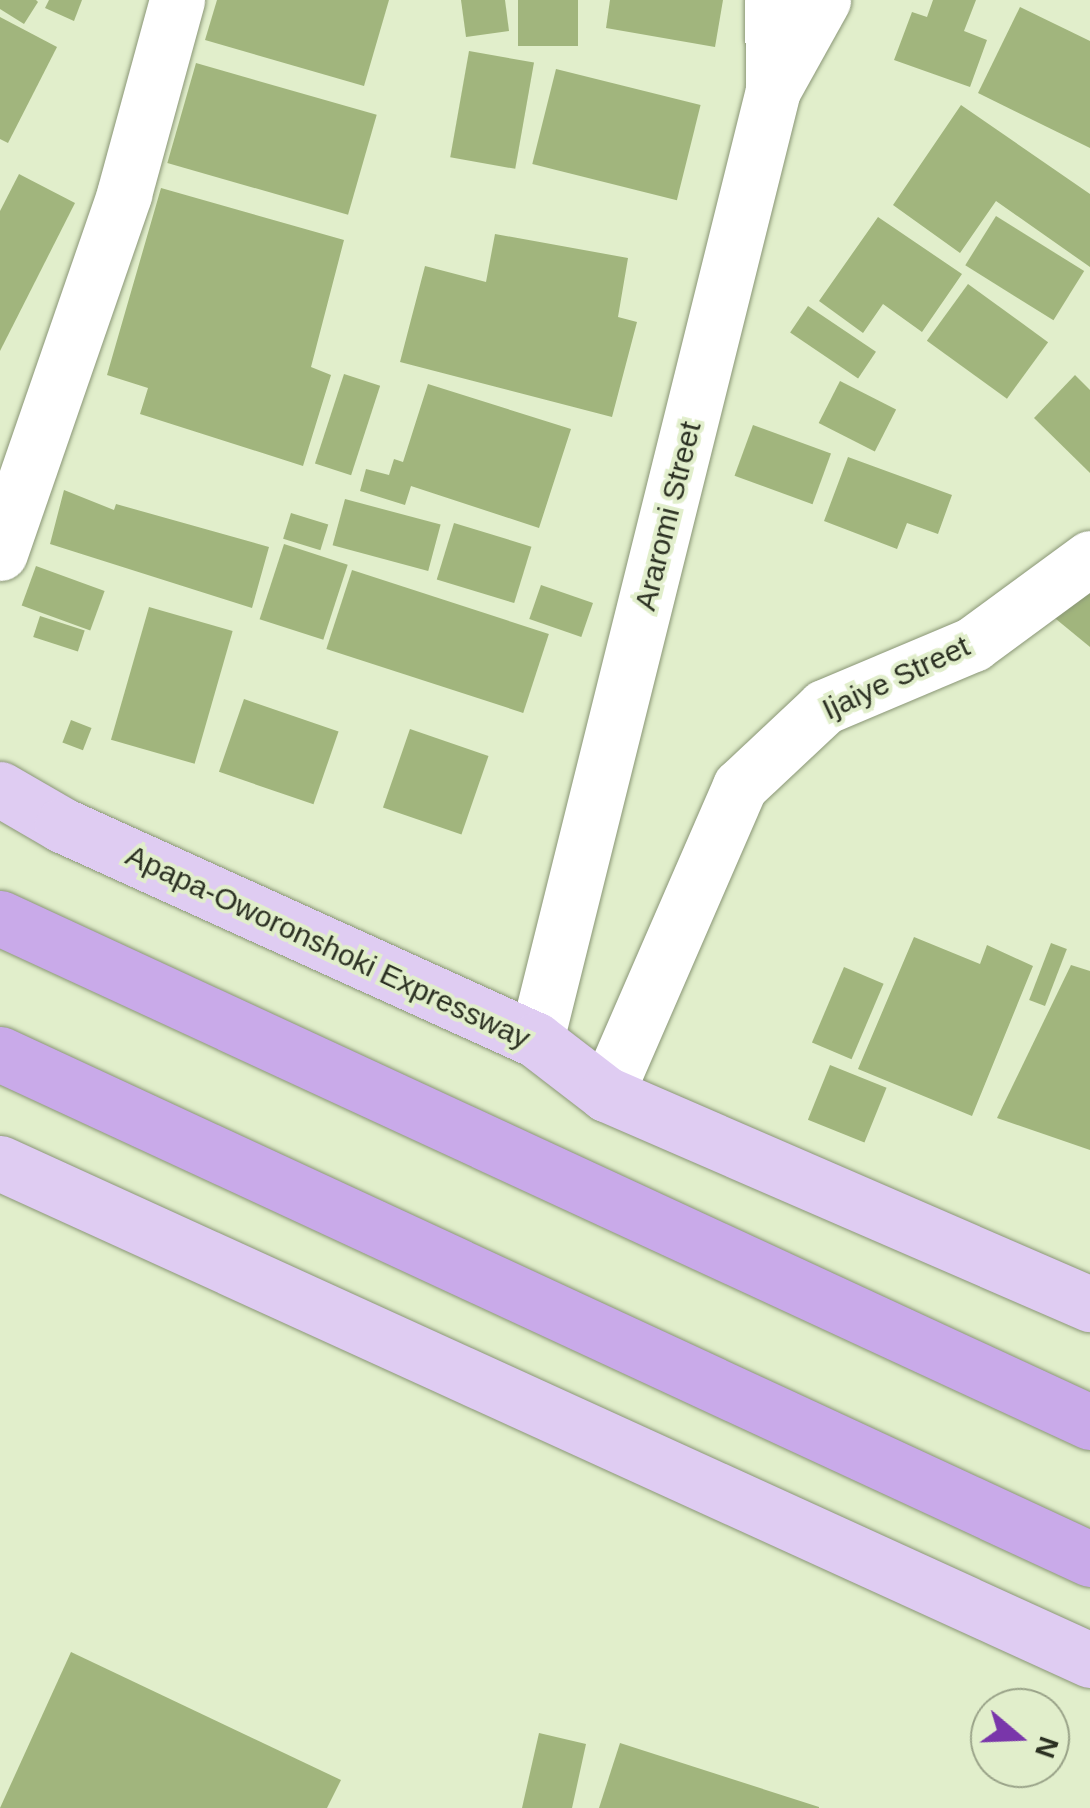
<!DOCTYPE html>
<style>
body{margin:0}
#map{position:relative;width:1090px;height:1808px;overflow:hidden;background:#e1eecb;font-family:Arial,sans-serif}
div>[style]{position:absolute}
.building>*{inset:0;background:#a1b57d;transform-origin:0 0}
.roads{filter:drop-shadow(0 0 2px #8a9676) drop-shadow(0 0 2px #8a9676)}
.minor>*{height:55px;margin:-27.5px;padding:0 27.5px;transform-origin:27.5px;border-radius:27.5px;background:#fff}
.major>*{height:55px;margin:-27.5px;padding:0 27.5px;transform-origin:27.5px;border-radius:27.5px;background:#dfccf2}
.highway>*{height:55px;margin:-27.5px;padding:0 27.5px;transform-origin:27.5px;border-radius:27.5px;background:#c9aae9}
span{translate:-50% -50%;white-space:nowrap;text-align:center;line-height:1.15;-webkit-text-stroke:8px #e1eecb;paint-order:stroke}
.street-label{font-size:30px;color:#2c3123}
.north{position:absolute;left:970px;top:1688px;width:100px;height:100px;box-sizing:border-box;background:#e1eecb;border:2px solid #99a288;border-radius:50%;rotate:109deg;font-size:28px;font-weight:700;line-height:40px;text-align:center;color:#2c3123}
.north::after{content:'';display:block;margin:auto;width:35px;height:45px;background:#7936aa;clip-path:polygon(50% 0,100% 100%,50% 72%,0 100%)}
</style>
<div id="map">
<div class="building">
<i style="clip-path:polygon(0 0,36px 0,38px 2px,24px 24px,0 9px)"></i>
<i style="clip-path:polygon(49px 0,82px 0,74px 21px,45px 8px)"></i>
<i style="clip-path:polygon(217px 0,389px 0,364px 86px,205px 40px)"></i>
<i style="clip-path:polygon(461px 0,505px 0,509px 31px,466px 37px)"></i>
<i style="left:518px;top:0;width:60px;height:46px"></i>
<i style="clip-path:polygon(610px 0,723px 0,715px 47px,606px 28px)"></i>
<i style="clip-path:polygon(933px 0,976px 0,964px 31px,987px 40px,970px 87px,894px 60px,912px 12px,927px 17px)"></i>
<i style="clip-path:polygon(1020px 7px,1090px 41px,1090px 148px,978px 93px)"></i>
<i style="clip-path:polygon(0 17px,57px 47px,8px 143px,0 139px)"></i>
<i style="left:469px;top:51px;width:66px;height:108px;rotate:10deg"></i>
<i style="left:196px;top:63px;width:188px;height:104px;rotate:16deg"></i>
<i style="left:556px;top:69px;width:149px;height:98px;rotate:14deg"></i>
<i style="clip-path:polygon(961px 105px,1090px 194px,1090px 267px,996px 201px,960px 253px,893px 205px)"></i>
<i style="clip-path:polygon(19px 174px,75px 203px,0 351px,0 211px)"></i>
<i style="clip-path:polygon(161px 188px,344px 240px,311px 367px,331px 375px,303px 466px,140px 414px,148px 388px,107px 375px)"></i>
<i style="left:996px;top:216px;width:104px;height:58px;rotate:32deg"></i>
<i style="clip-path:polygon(878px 217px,962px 274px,922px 332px,883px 304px,863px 333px,819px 301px)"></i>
<i style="clip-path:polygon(495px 234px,628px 258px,618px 317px,637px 322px,612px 417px,400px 362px,425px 266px,486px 282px)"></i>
<i style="left:968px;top:284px;width:99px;height:70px;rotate:36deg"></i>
<i style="left:808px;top:306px;width:82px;height:32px;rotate:34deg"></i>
<i style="left:344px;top:374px;width:38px;height:94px;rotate:18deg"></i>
<i style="clip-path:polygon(1075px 375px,1090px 390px,1090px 473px,1034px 418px)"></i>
<i style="left:840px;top:381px;width:63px;height:47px;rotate:27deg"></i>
<i style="clip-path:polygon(428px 384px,571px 429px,539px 528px,411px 486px,405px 505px,360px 491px,366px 469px,389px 475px,394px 459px,403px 462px)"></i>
<i style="left:753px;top:425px;width:83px;height:54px;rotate:20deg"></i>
<i style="clip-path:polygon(848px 457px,952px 495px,938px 534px,907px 523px,897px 549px,824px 521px)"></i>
<i style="clip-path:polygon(64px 490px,114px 510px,116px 504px,269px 547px,252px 608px,50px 544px)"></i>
<i style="left:345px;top:499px;width:99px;height:48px;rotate:15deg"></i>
<i style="left:291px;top:513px;width:39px;height:27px;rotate:17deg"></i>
<i style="left:454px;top:523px;width:81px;height:59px;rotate:17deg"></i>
<i style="left:284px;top:544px;width:67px;height:79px;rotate:18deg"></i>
<i style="left:36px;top:566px;width:73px;height:42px;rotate:20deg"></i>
<i style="left:352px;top:570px;width:207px;height:83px;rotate:18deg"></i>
<i style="clip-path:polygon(1090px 583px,1090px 647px,1045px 610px)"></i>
<i style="left:541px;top:585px;width:55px;height:36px;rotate:19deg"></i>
<i style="left:149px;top:607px;width:87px;height:138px;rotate:16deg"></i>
<i style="left:40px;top:616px;width:47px;height:22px;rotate:18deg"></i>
<i style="left:244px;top:699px;width:100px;height:77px;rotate:19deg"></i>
<i style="left:71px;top:720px;width:22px;height:24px;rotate:21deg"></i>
<i style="left:410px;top:729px;width:83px;height:83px;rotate:19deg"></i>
<i style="clip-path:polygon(914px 937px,980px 964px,987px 945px,1033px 966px,972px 1116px,858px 1069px)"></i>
<i style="left:1051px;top:943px;width:17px;height:61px;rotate:21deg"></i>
<i style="clip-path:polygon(1071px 965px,1090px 971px,1090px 1150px,997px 1118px)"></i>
<i style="left:844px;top:967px;width:43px;height:82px;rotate:23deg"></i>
<i style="left:830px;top:1065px;width:61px;height:59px;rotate:22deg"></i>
<i style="clip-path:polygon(71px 1652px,341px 1780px,327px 1808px,0 1808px)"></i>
<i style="clip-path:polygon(539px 1733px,586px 1744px,572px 1808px,522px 1808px)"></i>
<i style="clip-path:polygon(620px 1743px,819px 1807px,819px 1808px,599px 1808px)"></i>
</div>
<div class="roads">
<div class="minor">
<i style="left:772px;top:0;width:87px;rotate:89.3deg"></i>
<i style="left:0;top:553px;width:380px;rotate:-70.9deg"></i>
<i style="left:124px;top:194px;width:201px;rotate:-74.7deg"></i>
<i style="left:536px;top:1040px;width:979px;rotate:-75.99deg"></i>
<i style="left:773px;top:90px;width:103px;rotate:-60.9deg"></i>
<i style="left:606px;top:1094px;width:336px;rotate:-66.5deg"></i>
<i style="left:740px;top:786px;width:115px;rotate:-43.2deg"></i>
<i style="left:824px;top:707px;width:162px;rotate:-22.9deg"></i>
<i style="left:973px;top:644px;width:145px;rotate:-36.3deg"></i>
</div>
<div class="major">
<i style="left:0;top:789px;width:72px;rotate:30.1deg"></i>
<i style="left:62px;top:825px;width:520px;rotate:24.4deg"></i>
<i style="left:536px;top:1040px;width:88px;rotate:37.6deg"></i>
<i style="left:606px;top:1094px;width:528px;rotate:23.46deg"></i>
<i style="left:0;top:1163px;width:1198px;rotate:24.51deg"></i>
</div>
<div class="highway">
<i style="left:0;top:918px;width:1201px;rotate:24.82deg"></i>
<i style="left:0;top:1054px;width:1201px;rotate:24.86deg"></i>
</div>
</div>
<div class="street-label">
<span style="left:668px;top:516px;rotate:-76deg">Araromi Street</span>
<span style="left:896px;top:678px;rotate:-25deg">Ijaiye Street</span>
<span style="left:328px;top:947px;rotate:25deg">Apapa-Oworonshoki Expressway</span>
</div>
<div class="north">N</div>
</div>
